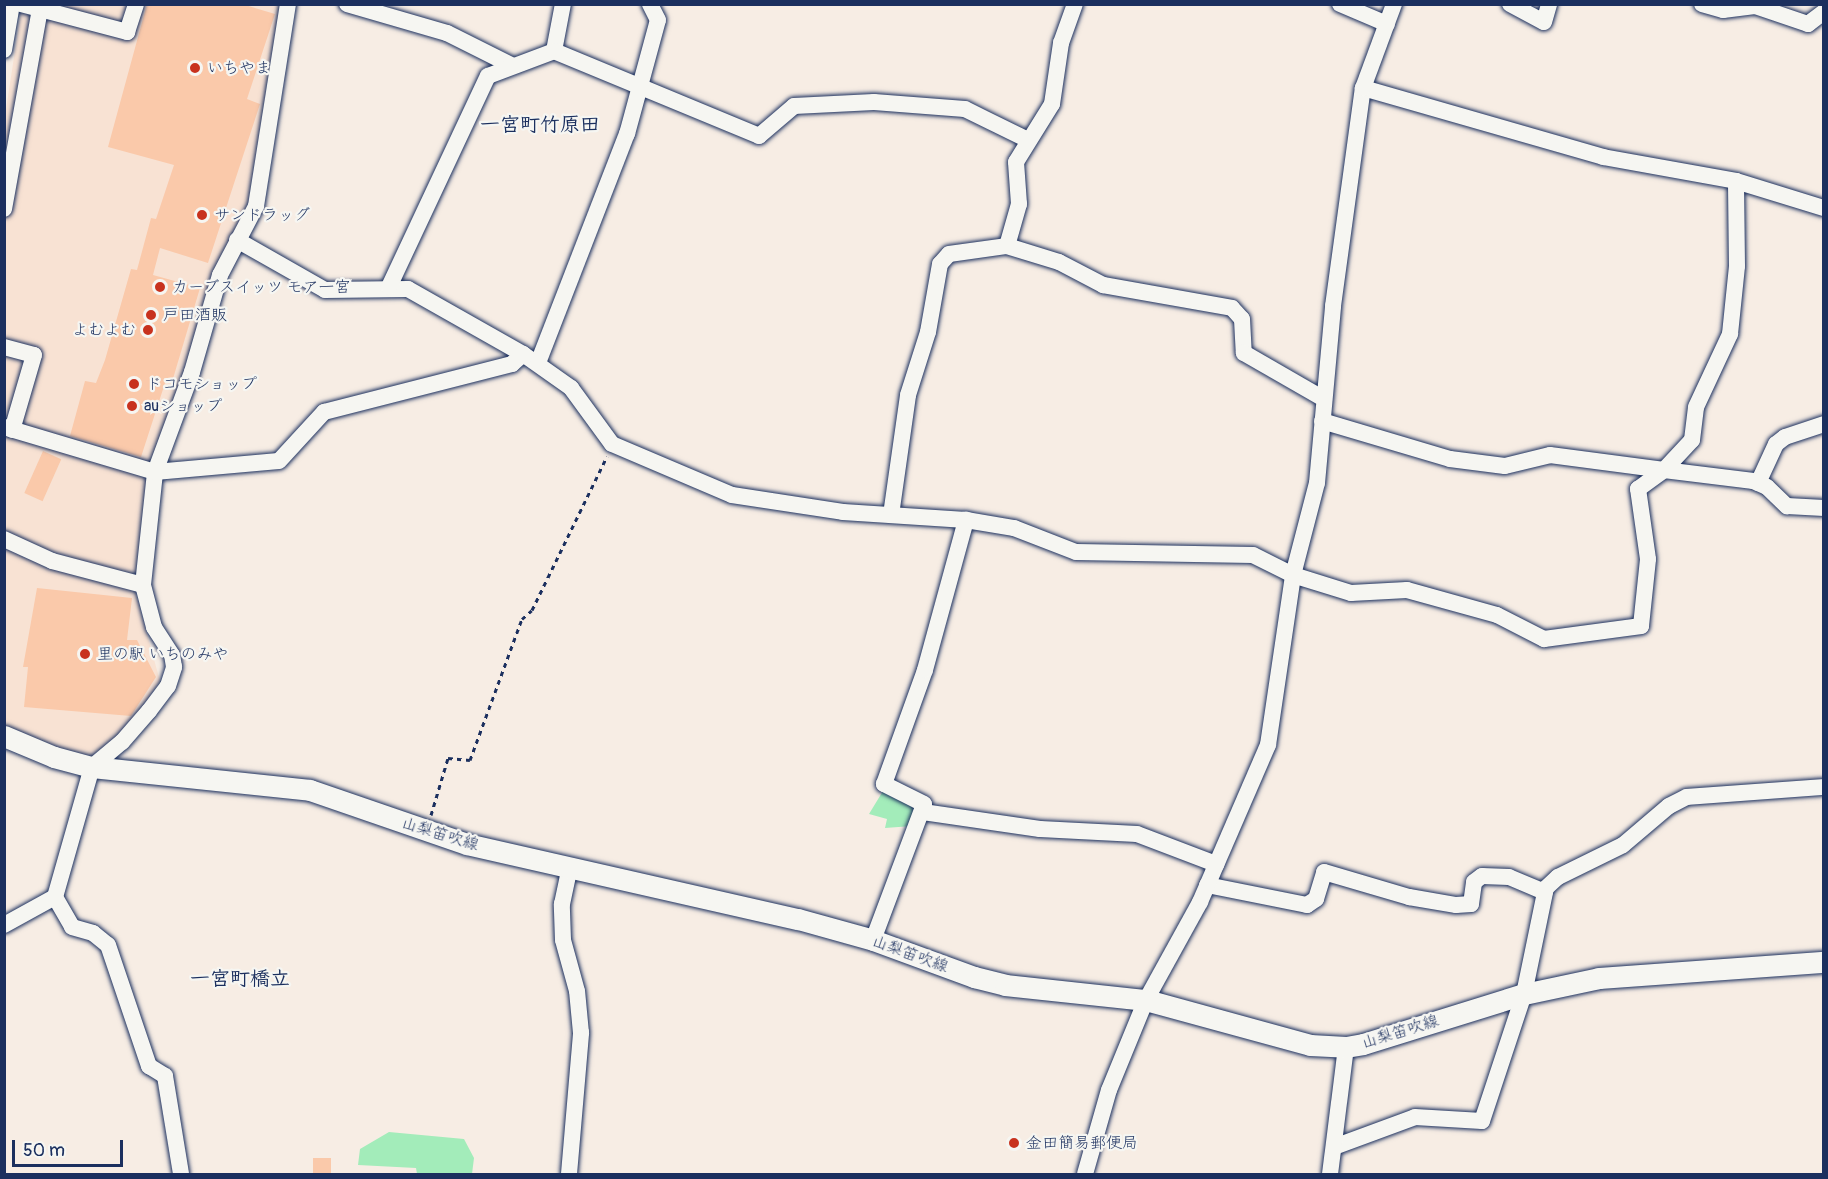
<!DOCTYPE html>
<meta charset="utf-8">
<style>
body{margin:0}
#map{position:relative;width:1828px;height:1179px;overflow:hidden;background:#f7ede4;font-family:Pangolin,"Klee One",sans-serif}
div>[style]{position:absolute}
.built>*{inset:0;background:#f8e2d3}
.green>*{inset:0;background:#a3ecba}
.building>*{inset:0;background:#fac9aa;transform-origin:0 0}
.path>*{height:3px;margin-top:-1.5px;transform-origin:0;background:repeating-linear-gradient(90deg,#1b2f5e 0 4.5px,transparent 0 9px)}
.roads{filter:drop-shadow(0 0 2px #1b2f5e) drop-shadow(0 0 2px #1b2f5e)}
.minor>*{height:16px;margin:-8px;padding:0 8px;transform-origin:8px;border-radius:8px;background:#f6f6f2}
.major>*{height:21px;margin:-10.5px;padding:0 10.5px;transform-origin:10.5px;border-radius:10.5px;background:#f6f6f2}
.dots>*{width:16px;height:16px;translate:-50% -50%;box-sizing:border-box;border:3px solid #f6f6f2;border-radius:50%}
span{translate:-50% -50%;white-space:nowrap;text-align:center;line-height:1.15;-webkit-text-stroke:4.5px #f6f6f2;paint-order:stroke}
.poi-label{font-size:16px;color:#1b2f5e}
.left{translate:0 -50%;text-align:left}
.right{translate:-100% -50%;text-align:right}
.street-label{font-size:16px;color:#1b2f5e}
.quarter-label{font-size:20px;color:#1b2f5e;font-weight:700}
.frame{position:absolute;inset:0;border:6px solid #1b2f5e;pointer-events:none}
.scale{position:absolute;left:12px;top:1140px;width:111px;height:27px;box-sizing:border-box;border:3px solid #1b2f5e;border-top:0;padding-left:8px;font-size:18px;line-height:21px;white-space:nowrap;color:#1b2f5e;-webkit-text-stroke:4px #f6f6f2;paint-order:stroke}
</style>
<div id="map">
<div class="built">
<i style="clip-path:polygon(22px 5px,285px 5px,252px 207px,183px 381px,135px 591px,160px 681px,131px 724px,91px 760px,5px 729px,4px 122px)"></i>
</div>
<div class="green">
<i style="clip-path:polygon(883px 791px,920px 807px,912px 826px,885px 828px,887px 819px,869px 814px)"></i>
<i style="clip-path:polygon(389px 1132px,464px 1139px,474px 1158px,472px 1174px,417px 1174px,416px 1168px,358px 1165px,360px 1149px)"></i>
</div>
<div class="building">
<i style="clip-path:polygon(147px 4px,242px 4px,275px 14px,247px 99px,260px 104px,208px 263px,160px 248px,153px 275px,200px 288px,172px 382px,166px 380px,141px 457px,70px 436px,85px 381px,96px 383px,105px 360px,131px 269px,137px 270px,151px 218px,156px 219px,174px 165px,108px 147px)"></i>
<i style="left:43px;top:451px;width:20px;height:46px;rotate:24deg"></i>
<i style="clip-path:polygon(37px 588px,132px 598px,127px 640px,137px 640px,156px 677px,131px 716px,24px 707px,28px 667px,23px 667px)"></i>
<i style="left:313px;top:1158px;width:18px;height:16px"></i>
</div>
<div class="path">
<i style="left:431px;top:815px;width:59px;rotate:-73.4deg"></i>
<i style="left:448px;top:758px;width:22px;rotate:5deg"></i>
<i style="left:470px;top:760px;width:150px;rotate:-69.8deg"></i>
<i style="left:522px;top:619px;width:13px;rotate:-42deg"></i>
<i style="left:532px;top:610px;width:171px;rotate:-64deg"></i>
</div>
<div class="roads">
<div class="minor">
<i style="left:21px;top:4px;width:110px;rotate:14.8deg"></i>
<i style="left:127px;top:32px;width:29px;rotate:-72deg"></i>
<i style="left:347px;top:4px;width:104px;rotate:16.2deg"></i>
<i style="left:447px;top:33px;width:72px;rotate:26.6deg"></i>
<i style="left:1340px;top:4px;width:51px;rotate:23.1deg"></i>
<i style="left:1510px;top:4px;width:38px;rotate:28deg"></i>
<i style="left:1544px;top:22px;width:19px;rotate:-74deg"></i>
<i style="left:1702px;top:4px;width:22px;rotate:16deg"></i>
<i style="left:1723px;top:10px;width:32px;rotate:-7deg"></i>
<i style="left:1755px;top:6px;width:56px;rotate:18.8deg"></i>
<i style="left:1808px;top:24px;width:20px;rotate:-37deg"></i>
<i style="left:4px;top:50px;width:47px;rotate:-80.1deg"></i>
<i style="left:554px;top:51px;width:48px;rotate:-79.2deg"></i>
<i style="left:1363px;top:88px;width:250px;rotate:16deg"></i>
<i style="left:1603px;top:157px;width:135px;rotate:10.2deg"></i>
<i style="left:1736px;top:181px;width:92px;rotate:17.1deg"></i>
<i style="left:4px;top:209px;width:204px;rotate:-79.8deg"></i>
<i style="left:237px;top:240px;width:101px;rotate:29.6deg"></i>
<i style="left:325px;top:290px;width:83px;rotate:-0.7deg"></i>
<i style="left:408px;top:289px;width:132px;rotate:29.5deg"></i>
<i style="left:523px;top:354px;width:59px;rotate:35.3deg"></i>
<i style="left:571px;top:388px;width:69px;rotate:53.8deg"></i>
<i style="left:612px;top:444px;width:130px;rotate:23deg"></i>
<i style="left:732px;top:495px;width:112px;rotate:8.7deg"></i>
<i style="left:843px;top:512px;width:123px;rotate:3.7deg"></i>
<i style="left:966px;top:520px;width:49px;rotate:9.5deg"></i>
<i style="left:1014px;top:528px;width:66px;rotate:21.2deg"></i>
<i style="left:1076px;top:552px;width:177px;rotate:1deg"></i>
<i style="left:1253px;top:555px;width:45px;rotate:26.6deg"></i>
<i style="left:1293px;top:575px;width:61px;rotate:17.2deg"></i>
<i style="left:1351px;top:593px;width:56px;rotate:-3.1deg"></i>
<i style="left:1407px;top:590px;width:93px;rotate:15.5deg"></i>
<i style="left:1497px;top:615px;width:53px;rotate:27.1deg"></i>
<i style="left:1544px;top:639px;width:98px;rotate:-7.6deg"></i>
<i style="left:1641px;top:626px;width:67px;rotate:-84deg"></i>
<i style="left:1648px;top:559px;width:71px;rotate:-98.1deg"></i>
<i style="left:1638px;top:489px;width:32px;rotate:-36deg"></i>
<i style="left:1664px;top:470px;width:90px;rotate:7deg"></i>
<i style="left:1753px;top:481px;width:15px;rotate:23deg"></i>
<i style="left:1767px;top:487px;width:28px;rotate:44deg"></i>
<i style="left:1787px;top:506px;width:37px;rotate:3deg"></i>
<i style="left:1007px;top:246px;width:54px;rotate:17.1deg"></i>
<i style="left:1059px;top:262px;width:50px;rotate:27.6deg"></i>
<i style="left:1103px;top:285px;width:131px;rotate:10.1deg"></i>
<i style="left:1232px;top:308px;width:15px;rotate:48deg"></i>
<i style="left:1242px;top:319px;width:34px;rotate:87deg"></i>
<i style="left:1244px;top:353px;width:92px;rotate:29.9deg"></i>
<i style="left:389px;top:287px;width:233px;rotate:-64.9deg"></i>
<i style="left:488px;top:76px;width:71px;rotate:-20.7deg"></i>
<i style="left:554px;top:51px;width:222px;rotate:22.5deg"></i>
<i style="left:759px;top:136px;width:46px;rotate:-40.6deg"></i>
<i style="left:794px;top:106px;width:80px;rotate:-2.9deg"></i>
<i style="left:874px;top:102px;width:91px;rotate:4.4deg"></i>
<i style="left:965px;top:109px;width:70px;rotate:26.2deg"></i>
<i style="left:4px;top:347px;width:31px;rotate:15deg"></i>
<i style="left:34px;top:355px;width:78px;rotate:106.3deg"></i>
<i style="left:538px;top:363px;width:246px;rotate:-68.8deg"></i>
<i style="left:627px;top:134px;width:118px;rotate:-74.8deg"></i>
<i style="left:658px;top:20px;width:18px;rotate:-117deg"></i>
<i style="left:1322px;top:421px;width:134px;rotate:16.5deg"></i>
<i style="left:1450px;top:459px;width:55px;rotate:7.3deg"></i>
<i style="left:1505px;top:466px;width:46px;rotate:-13.7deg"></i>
<i style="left:1550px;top:455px;width:115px;rotate:7.5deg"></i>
<i style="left:1664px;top:470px;width:41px;rotate:-47deg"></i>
<i style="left:1692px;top:440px;width:33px;rotate:-83deg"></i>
<i style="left:1696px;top:407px;width:81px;rotate:-65deg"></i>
<i style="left:1730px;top:334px;width:68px;rotate:-84.1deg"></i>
<i style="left:1737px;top:266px;width:85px;rotate:-90.7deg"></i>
<i style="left:4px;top:427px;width:158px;rotate:16.6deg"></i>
<i style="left:155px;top:472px;width:124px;rotate:-5.1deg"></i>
<i style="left:279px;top:461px;width:67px;rotate:-47.4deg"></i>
<i style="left:324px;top:412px;width:194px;rotate:-14.3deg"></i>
<i style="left:512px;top:364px;width:15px;rotate:-42deg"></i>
<i style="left:1758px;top:483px;width:43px;rotate:-65.2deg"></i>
<i style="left:1776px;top:444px;width:11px;rotate:-38deg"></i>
<i style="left:1785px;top:437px;width:41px;rotate:-18.4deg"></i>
<i style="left:891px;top:515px;width:121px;rotate:-81.9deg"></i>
<i style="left:908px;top:395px;width:66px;rotate:-72.4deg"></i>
<i style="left:928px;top:332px;width:69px;rotate:-80deg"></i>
<i style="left:940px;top:264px;width:13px;rotate:-48deg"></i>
<i style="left:949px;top:254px;width:59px;rotate:-7.9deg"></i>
<i style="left:1007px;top:246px;width:44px;rotate:-74.1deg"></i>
<i style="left:1019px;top:204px;width:42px;rotate:-94.1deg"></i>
<i style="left:1016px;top:162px;width:68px;rotate:-58.2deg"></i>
<i style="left:1052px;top:104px;width:62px;rotate:-81.6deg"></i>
<i style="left:1061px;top:43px;width:41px;rotate:-70.3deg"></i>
<i style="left:4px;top:539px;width:53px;rotate:24.6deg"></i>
<i style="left:52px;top:561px;width:94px;rotate:14.8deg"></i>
<i style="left:923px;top:812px;width:118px;rotate:8.3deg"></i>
<i style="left:1040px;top:829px;width:97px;rotate:3deg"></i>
<i style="left:1137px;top:834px;width:85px;rotate:20.8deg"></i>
<i style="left:1207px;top:885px;width:102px;rotate:11.3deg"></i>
<i style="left:1307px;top:905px;width:11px;rotate:-34deg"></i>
<i style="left:1316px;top:899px;width:28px;rotate:-73deg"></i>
<i style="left:1324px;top:872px;width:89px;rotate:16.4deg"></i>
<i style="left:1409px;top:897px;width:48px;rotate:9.7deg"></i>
<i style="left:1456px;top:905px;width:15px;rotate:-4deg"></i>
<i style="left:1471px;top:904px;width:22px;rotate:-82deg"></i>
<i style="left:1474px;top:882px;width:10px;rotate:-37deg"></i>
<i style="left:1482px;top:876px;width:27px;rotate:2deg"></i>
<i style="left:1509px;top:877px;width:39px;rotate:23deg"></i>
<i style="left:55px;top:897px;width:34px;rotate:60deg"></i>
<i style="left:72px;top:927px;width:22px;rotate:16deg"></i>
<i style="left:93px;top:933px;width:19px;rotate:39deg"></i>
<i style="left:108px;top:945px;width:128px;rotate:71.3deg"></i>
<i style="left:149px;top:1066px;width:19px;rotate:32deg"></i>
<i style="left:165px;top:1076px;width:99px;rotate:80.7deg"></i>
<i style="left:4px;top:925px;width:58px;rotate:-28.8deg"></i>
<i style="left:55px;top:897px;width:135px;rotate:-74.1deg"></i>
<i style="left:92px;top:767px;width:39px;rotate:-40deg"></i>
<i style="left:122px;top:742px;width:41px;rotate:-48.9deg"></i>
<i style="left:149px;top:711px;width:31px;rotate:-53deg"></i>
<i style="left:168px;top:686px;width:20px;rotate:-72deg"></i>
<i style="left:174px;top:667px;width:12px;rotate:-99deg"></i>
<i style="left:172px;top:655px;width:33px;rotate:-123deg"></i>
<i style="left:154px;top:627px;width:43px;rotate:-104.7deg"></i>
<i style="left:143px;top:585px;width:114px;rotate:-83.9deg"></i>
<i style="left:155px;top:472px;width:107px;rotate:-69.7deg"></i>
<i style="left:192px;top:372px;width:101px;rotate:-73.9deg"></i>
<i style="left:220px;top:275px;width:78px;rotate:-62.4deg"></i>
<i style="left:256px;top:206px;width:205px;rotate:-81deg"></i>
<i style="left:873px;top:940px;width:145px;rotate:-69.4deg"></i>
<i style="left:924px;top:804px;width:45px;rotate:-153.4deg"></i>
<i style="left:884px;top:784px;width:121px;rotate:-70.2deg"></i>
<i style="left:925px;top:670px;width:156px;rotate:-74.7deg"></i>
<i style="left:1334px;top:1147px;width:86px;rotate:-20.3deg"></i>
<i style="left:1415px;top:1117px;width:67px;rotate:3.4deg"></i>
<i style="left:1482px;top:1121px;width:134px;rotate:-71.7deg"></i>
<i style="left:1524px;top:994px;width:108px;rotate:-78.3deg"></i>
<i style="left:1546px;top:888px;width:16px;rotate:-43deg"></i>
<i style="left:1558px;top:877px;width:72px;rotate:-26.2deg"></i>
<i style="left:1623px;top:845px;width:60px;rotate:-40.3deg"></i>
<i style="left:1669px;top:806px;width:20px;rotate:-27deg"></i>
<i style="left:1687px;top:797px;width:137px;rotate:-4.2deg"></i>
<i style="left:569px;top:1174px;width:142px;rotate:-85.1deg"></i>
<i style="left:581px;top:1033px;width:42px;rotate:-95.4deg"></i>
<i style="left:577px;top:991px;width:53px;rotate:-105.4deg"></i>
<i style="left:563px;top:940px;width:36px;rotate:-92deg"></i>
<i style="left:562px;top:904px;width:38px;rotate:-78deg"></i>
<i style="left:1085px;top:1174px;width:87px;rotate:-74.1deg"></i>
<i style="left:1109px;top:1090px;width:97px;rotate:-67.7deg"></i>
<i style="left:1146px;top:1000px;width:112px;rotate:-61.1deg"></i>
<i style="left:1200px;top:902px;width:171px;rotate:-66.6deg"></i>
<i style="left:1268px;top:745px;width:172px;rotate:-81.6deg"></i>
<i style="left:1293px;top:575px;width:95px;rotate:-75.4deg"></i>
<i style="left:1317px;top:483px;width:178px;rotate:-84.8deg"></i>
<i style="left:1333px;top:306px;width:220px;rotate:-82.2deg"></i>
<i style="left:1363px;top:88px;width:90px;rotate:-69.7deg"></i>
<i style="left:1330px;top:1174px;width:128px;rotate:-82.8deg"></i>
</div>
<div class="major">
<i style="left:4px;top:736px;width:54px;rotate:22.8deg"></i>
<i style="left:54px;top:757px;width:39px;rotate:15deg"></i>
<i style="left:92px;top:767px;width:219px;rotate:6deg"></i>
<i style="left:310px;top:790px;width:166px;rotate:19deg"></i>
<i style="left:467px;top:844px;width:339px;rotate:12.8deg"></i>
<i style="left:798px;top:919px;width:78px;rotate:15.6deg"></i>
<i style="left:873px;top:940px;width:108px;rotate:20.1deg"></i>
<i style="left:974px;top:977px;width:32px;rotate:14deg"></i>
<i style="left:1005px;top:985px;width:142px;rotate:6.1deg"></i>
<i style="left:1146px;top:1000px;width:170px;rotate:15.3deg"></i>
<i style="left:1310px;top:1045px;width:36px;rotate:3deg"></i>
<i style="left:1346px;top:1047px;width:17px;rotate:-10deg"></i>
<i style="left:1363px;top:1044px;width:169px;rotate:-17.3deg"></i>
<i style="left:1524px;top:994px;width:77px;rotate:-12deg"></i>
<i style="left:1599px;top:978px;width:226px;rotate:-4.1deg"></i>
</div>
</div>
<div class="dots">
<i style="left:195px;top:68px;background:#c8321e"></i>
<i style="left:202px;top:215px;background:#c8321e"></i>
<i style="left:160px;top:287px;background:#c8321e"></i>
<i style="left:151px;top:315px;background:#c8321e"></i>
<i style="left:148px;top:330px;background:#c8321e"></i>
<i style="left:134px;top:384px;background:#c8321e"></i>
<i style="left:132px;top:406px;background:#c8321e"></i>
<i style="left:85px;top:654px;background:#c8321e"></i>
<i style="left:1014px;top:1143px;background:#c8321e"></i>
</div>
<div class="poi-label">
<span class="left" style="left:207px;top:68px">いちやま</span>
<span class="left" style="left:214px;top:215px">サンドラッグ</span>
<span class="left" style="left:172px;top:287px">カーブスイッツ モア一宮</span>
<span class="left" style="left:163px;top:315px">戸田酒販</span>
<span class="right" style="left:136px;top:330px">よむよむ</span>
<span class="left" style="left:146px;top:384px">ドコモショップ</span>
<span class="left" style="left:144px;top:406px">auショップ</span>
<span class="left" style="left:97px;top:654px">里の駅 いちのみや</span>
<span class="left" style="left:1026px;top:1143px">金田簡易郵便局</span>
</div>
<div class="street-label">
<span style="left:440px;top:834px;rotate:17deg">山梨笛吹線</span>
<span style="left:910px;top:954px;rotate:20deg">山梨笛吹線</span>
<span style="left:1400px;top:1032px;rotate:-17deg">山梨笛吹線</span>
</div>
<div class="quarter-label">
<span style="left:540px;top:124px">一宮町竹原田</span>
<span style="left:240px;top:978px">一宮町橋立</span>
</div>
<div class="frame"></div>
<div class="scale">50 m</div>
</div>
